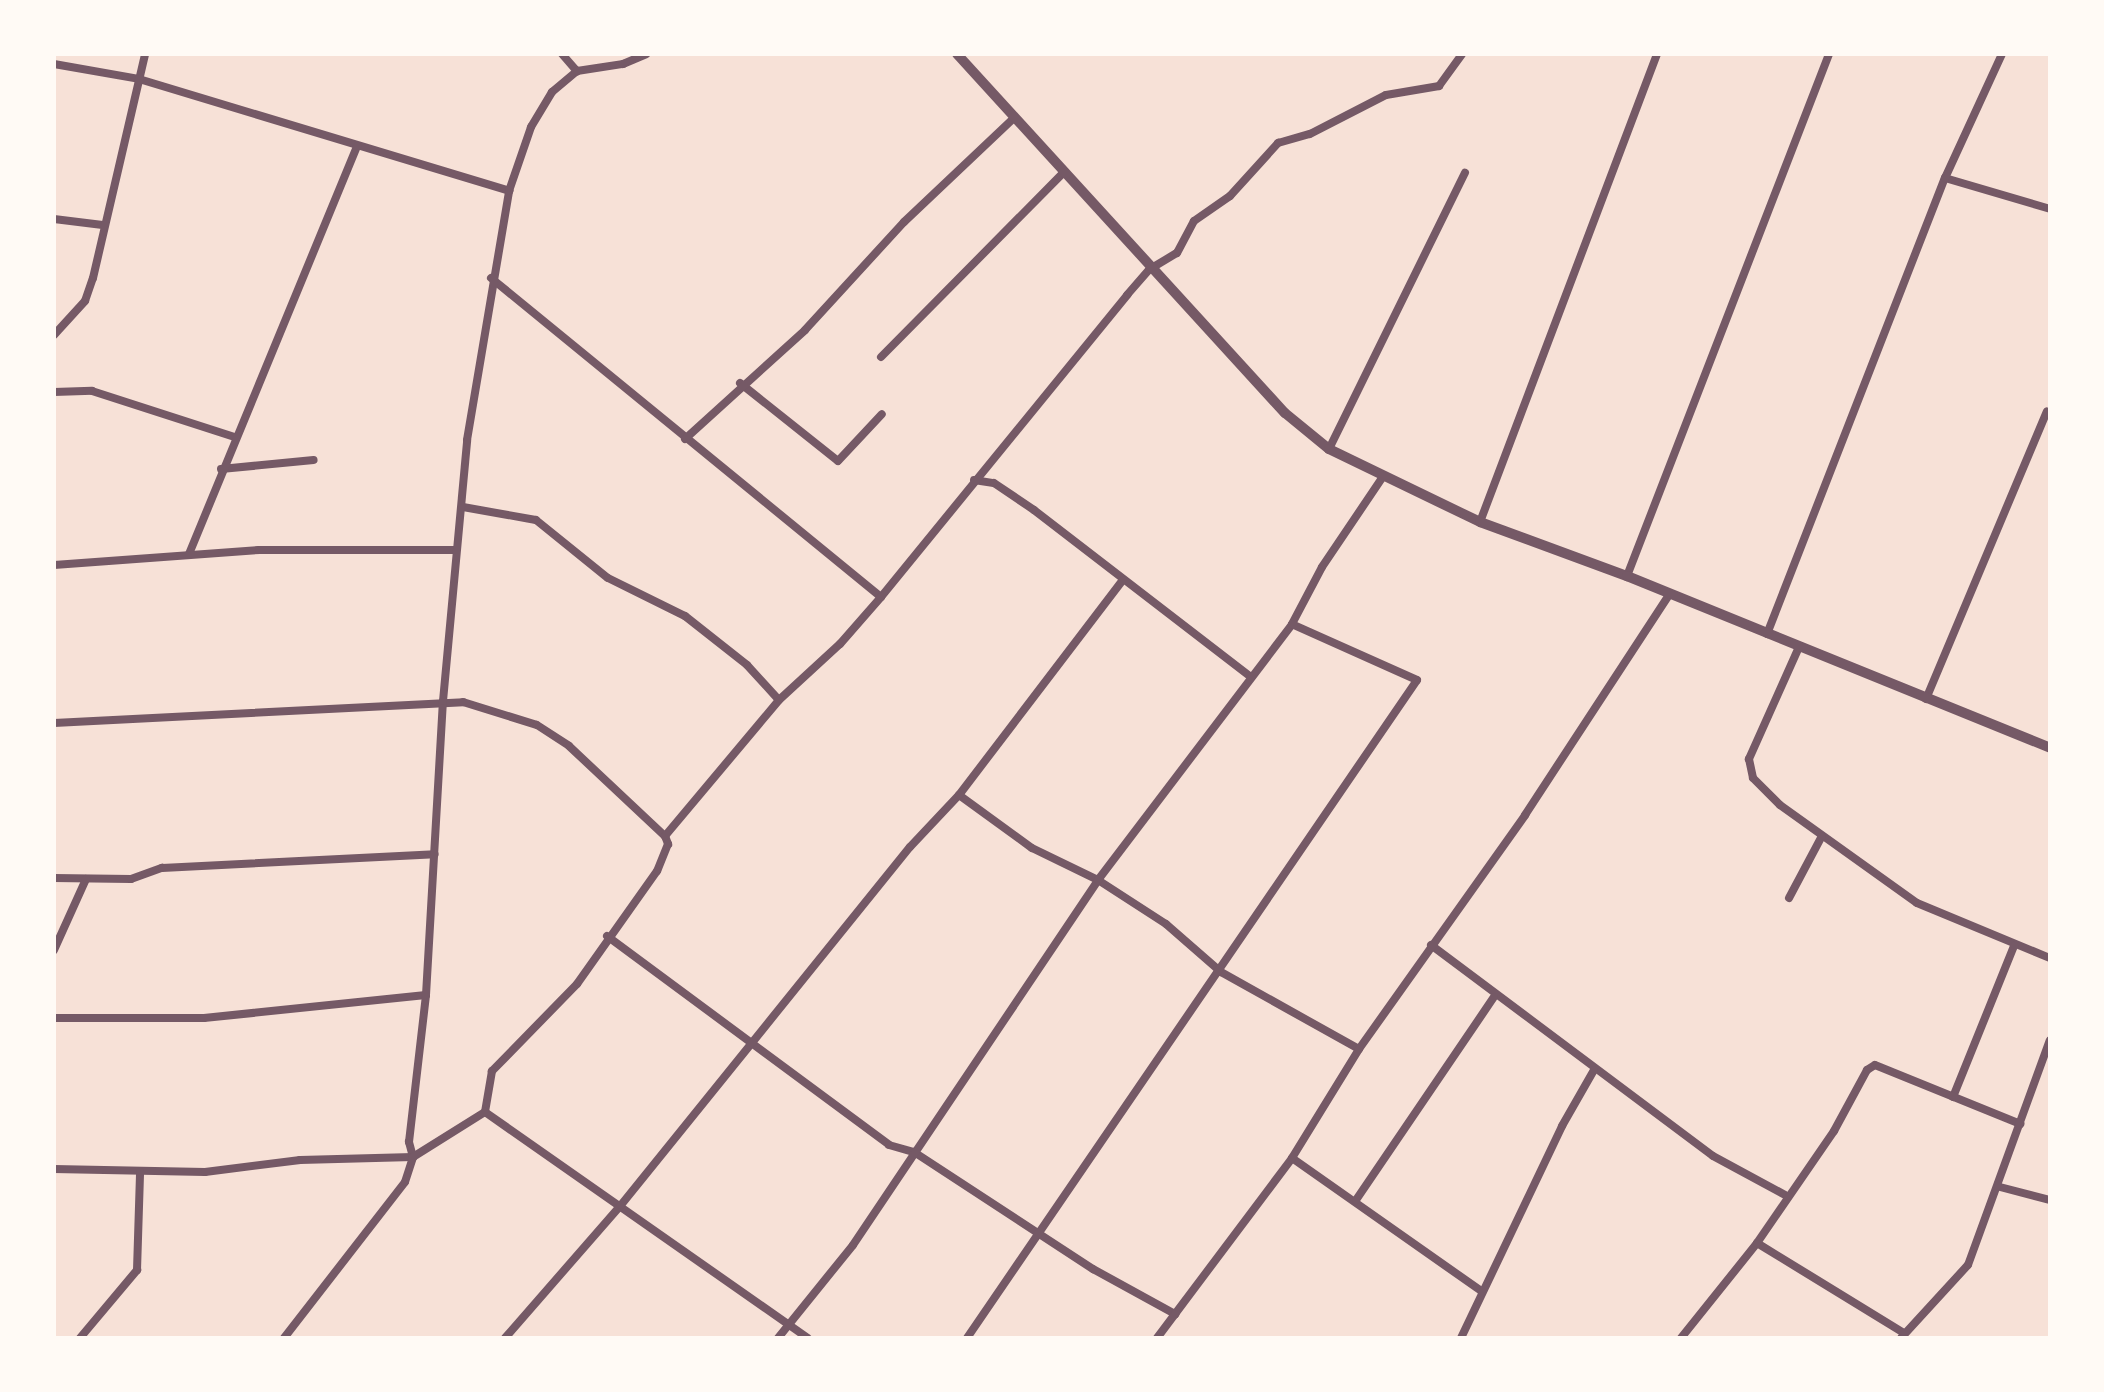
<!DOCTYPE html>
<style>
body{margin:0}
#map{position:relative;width:2104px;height:1392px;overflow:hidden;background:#f7e1d7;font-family:Lato,sans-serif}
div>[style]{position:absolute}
.minor>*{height:8px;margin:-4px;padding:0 4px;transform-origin:4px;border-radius:4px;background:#755966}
.tertiary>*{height:10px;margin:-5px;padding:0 5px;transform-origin:5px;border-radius:5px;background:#755966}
span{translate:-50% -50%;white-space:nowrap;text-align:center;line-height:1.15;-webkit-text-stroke:8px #fffaf5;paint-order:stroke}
.frame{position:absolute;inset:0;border:56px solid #fffaf5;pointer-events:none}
</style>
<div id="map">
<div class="minor">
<i style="left:562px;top:54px;width:23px;rotate:49deg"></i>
<i style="left:54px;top:64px;width:86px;rotate:10deg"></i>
<i style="left:139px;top:79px;width:387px;rotate:16.8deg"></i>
<i style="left:1945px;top:178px;width:109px;rotate:16.4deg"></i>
<i style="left:54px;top:219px;width:49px;rotate:7deg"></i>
<i style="left:491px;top:278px;width:504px;rotate:39.28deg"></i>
<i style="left:54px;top:335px;width:46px;rotate:-47.6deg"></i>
<i style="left:85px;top:301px;width:24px;rotate:-71deg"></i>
<i style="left:93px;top:278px;width:230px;rotate:-76.9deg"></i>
<i style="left:881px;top:357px;width:259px;rotate:-45.3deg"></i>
<i style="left:740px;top:383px;width:125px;rotate:38.5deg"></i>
<i style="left:838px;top:461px;width:64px;rotate:-46.9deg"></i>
<i style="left:54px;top:392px;width:38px;rotate:-2deg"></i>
<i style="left:92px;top:391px;width:149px;rotate:17.9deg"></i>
<i style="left:685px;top:439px;width:162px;rotate:-42.2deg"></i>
<i style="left:805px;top:330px;width:147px;rotate:-47.5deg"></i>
<i style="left:904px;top:222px;width:150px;rotate:-43.4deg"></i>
<i style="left:1329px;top:449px;width:308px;rotate:-63.8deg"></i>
<i style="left:221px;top:469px;width:93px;rotate:-5.5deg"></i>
<i style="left:974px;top:480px;width:20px;rotate:9deg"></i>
<i style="left:994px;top:483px;width:48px;rotate:34deg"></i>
<i style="left:1034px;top:510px;width:274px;rotate:37.6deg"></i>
<i style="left:463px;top:507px;width:74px;rotate:10.1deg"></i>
<i style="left:536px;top:520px;width:92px;rotate:38.9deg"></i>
<i style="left:608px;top:578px;width:86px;rotate:26.3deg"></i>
<i style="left:685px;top:616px;width:79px;rotate:38.3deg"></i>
<i style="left:747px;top:665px;width:47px;rotate:47.6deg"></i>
<i style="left:1480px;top:522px;width:500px;rotate:-69.28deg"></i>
<i style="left:189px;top:554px;width:441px;rotate:-67.6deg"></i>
<i style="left:54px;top:565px;width:206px;rotate:-4.2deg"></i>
<i style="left:259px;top:550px;width:197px"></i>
<i style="left:1627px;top:576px;width:560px;rotate:-68.84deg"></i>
<i style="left:1767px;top:634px;width:490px;rotate:-68.7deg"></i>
<i style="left:1945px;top:178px;width:136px;rotate:-65.3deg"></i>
<i style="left:1799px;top:647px;width:123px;rotate:114.1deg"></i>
<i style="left:1749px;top:759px;width:19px;rotate:78deg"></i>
<i style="left:1753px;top:778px;width:38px;rotate:45deg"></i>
<i style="left:1780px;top:805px;width:168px;rotate:35.6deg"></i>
<i style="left:1917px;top:903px;width:144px;rotate:22.5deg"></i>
<i style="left:1926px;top:699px;width:312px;rotate:-67.2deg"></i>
<i style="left:54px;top:723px;width:410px;rotate:-2.9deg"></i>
<i style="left:463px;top:702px;width:77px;rotate:17.3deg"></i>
<i style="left:537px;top:725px;width:38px;rotate:33deg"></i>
<i style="left:569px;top:746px;width:132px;rotate:43.2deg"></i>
<i style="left:665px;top:836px;width:9px;rotate:69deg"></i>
<i style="left:668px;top:844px;width:29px;rotate:112deg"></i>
<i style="left:657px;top:871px;width:138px;rotate:125.3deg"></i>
<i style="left:577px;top:984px;width:122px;rotate:134.3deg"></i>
<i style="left:492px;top:1071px;width:42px;rotate:99.7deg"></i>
<i style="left:959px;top:795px;width:90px;rotate:36deg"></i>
<i style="left:1032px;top:848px;width:73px;rotate:25.9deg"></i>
<i style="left:1098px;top:880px;width:81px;rotate:32.9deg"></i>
<i style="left:1166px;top:924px;width:73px;rotate:41.1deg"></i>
<i style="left:1221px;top:972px;width:158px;rotate:29.2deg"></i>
<i style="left:665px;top:836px;width:177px;rotate:-50deg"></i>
<i style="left:779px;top:700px;width:83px;rotate:-42.6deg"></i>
<i style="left:840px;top:644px;width:62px;rotate:-48.9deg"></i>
<i style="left:881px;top:597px;width:390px;rotate:-50.8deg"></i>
<i style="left:1127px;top:295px;width:35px;rotate:-49deg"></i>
<i style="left:1150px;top:269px;width:31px;rotate:-31deg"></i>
<i style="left:1177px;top:253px;width:36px;rotate:-62deg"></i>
<i style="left:1194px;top:221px;width:44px;rotate:-34.8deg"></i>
<i style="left:1230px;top:196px;width:72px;rotate:-47.8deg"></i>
<i style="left:1278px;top:143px;width:33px;rotate:-16deg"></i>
<i style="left:1310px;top:134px;width:85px;rotate:-27.2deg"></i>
<i style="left:1386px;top:95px;width:54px;rotate:-9.6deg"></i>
<i style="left:1439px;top:86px;width:39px;rotate:-54deg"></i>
<i style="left:54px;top:878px;width:77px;rotate:0.7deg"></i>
<i style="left:131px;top:879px;width:33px;rotate:-20deg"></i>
<i style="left:162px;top:868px;width:273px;rotate:-2.9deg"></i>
<i style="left:1789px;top:898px;width:70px;rotate:-62deg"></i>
<i style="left:607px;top:936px;width:351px;rotate:36.5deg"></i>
<i style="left:889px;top:1145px;width:26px;rotate:16deg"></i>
<i style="left:914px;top:1152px;width:214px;rotate:33.2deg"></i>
<i style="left:1093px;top:1269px;width:94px;rotate:28.8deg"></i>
<i style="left:1431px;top:945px;width:352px;rotate:36.8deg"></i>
<i style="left:1713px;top:1156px;width:82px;rotate:28.4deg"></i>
<i style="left:54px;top:950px;width:78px;rotate:-65.7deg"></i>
<i style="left:54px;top:1018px;width:150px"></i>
<i style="left:204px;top:1018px;width:223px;rotate:-5.9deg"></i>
<i style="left:1953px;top:1097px;width:163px;rotate:-68deg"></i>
<i style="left:485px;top:1112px;width:394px;rotate:35deg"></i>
<i style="left:1292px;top:1158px;width:231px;rotate:35.1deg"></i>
<i style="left:54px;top:1169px;width:151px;rotate:1.1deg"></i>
<i style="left:205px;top:1172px;width:96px;rotate:-7.2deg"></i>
<i style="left:300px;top:1160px;width:113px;rotate:-1.5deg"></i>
<i style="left:413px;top:1157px;width:16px;rotate:-105deg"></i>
<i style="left:409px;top:1142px;width:148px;rotate:-83.4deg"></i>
<i style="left:426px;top:995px;width:294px;rotate:-86.7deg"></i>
<i style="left:443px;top:701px;width:262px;rotate:-84.7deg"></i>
<i style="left:467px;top:440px;width:253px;rotate:-80.4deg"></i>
<i style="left:509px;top:191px;width:68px;rotate:-71deg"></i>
<i style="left:531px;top:127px;width:41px;rotate:-59deg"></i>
<i style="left:552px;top:92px;width:33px;rotate:-40deg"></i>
<i style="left:577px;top:71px;width:47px;rotate:-8.7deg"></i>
<i style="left:623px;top:64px;width:25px;rotate:-23deg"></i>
<i style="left:2000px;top:1187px;width:52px;rotate:14.6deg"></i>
<i style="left:1356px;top:1200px;width:245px;rotate:-55.8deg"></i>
<i style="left:1757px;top:1243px;width:172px;rotate:31.5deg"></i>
<i style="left:80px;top:1338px;width:89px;rotate:-50deg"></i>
<i style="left:137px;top:1270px;width:98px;rotate:-88.2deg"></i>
<i style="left:284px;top:1338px;width:197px;rotate:-52.2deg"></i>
<i style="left:405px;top:1182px;width:26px;rotate:-72deg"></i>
<i style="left:413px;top:1157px;width:85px;rotate:-32deg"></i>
<i style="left:505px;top:1338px;width:176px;rotate:-48.9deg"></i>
<i style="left:621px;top:1205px;width:460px;rotate:-51.1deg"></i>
<i style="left:910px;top:847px;width:71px;rotate:-46.7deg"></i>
<i style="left:959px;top:795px;width:270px;rotate:-52.7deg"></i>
<i style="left:778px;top:1338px;width:119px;rotate:-51.1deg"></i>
<i style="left:853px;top:1245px;width:440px;rotate:-56.1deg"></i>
<i style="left:1098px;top:880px;width:321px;rotate:-52.8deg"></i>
<i style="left:1292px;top:624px;width:64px;rotate:-62.2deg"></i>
<i style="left:1322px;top:567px;width:107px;rotate:-56deg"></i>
<i style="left:967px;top:1338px;width:797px;rotate:-55.63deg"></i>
<i style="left:1417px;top:680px;width:137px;rotate:-155.9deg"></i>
<i style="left:1157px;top:1338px;width:225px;rotate:-53.1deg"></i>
<i style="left:1292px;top:1158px;width:128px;rotate:-58.4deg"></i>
<i style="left:1359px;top:1049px;width:287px;rotate:-54.6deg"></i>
<i style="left:1525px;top:815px;width:265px;rotate:-56.8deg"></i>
<i style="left:1461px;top:1338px;width:235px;rotate:-64.5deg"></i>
<i style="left:1562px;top:1126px;width:64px;rotate:-60.3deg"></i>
<i style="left:1681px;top:1338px;width:122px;rotate:-51.3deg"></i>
<i style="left:1757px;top:1243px;width:136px;rotate:-55.5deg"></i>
<i style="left:1834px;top:1131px;width:69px;rotate:-61.6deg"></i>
<i style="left:1867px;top:1070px;width:9px;rotate:-32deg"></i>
<i style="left:1875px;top:1065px;width:157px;rotate:22.1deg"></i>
<i style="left:1901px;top:1338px;width:99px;rotate:-47.5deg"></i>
<i style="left:1968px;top:1265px;width:239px;rotate:-70deg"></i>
</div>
<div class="tertiary">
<i style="left:957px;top:54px;width:486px;rotate:47.6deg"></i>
<i style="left:1285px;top:413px;width:57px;rotate:39.3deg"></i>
<i style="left:1329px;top:449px;width:168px;rotate:25.8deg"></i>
<i style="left:1480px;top:522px;width:157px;rotate:20.2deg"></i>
<i style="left:1627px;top:576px;width:457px;rotate:22.1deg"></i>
</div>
<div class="frame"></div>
</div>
